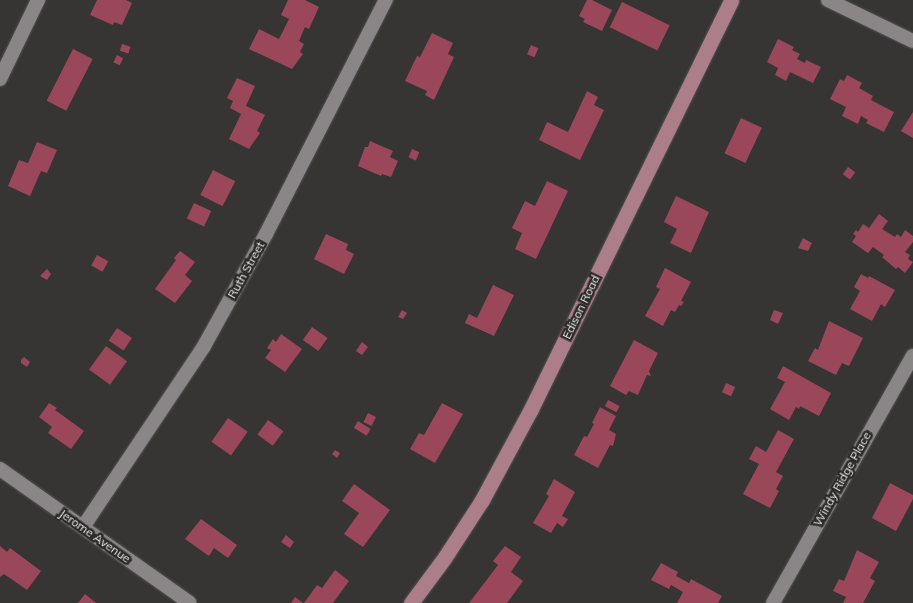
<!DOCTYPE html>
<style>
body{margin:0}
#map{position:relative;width:913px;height:603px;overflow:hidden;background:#373434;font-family:Mulish,sans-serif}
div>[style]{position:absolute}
.building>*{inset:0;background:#9a4759;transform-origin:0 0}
.roads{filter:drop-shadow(0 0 1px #545252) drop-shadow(0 0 1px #545252)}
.street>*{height:14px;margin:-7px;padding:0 7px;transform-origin:7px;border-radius:7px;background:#8a8687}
.secondary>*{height:15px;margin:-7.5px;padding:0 7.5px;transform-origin:7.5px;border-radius:7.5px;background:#ab7e89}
span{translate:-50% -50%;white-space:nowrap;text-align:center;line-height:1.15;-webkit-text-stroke:5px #2d2a2a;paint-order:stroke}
.street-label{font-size:12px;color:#eceaea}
</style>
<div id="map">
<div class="building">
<i style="clip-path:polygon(97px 0,126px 0,132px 3px,122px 25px,114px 22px,113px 25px,90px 15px)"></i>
<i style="clip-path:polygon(288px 0,305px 0,319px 7px,309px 29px,305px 27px,299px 41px,304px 44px,300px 52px,303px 54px,292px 69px,249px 49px,259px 29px,279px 39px,289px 19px,281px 15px)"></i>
<i style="clip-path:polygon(587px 0,592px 0,612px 10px,602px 31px,583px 22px,585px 19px,579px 16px)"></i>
<i style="left:622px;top:2px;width:53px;height:28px;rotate:26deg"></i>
<i style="clip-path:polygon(432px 33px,453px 43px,448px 54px,454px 57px,434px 100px,425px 95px,427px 91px,405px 81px,417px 56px,420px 57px)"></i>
<i style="clip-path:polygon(778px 39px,794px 47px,792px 50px,800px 54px,797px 59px,805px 63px,806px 60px,821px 67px,813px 83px,790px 72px,786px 81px,775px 75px,778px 68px,767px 62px)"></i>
<i style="left:122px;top:44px;width:9px;height:7px;rotate:18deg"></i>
<i style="left:531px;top:45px;width:8px;height:10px;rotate:23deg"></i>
<i style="left:73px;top:49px;width:22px;height:58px;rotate:27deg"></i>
<i style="left:117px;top:55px;width:7px;height:8px;rotate:27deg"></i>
<i style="clip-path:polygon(847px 75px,862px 83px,859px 88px,873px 96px,871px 100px,894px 112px,884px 132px,866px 123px,868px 120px,861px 116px,858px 124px,842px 116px,846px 107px,830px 99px,840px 79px,844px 81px)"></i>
<i style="clip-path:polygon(237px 78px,255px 86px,246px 106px,265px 115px,257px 131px,260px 133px,249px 149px,229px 139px,241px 114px,230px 108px,233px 101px,227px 98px)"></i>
<i style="clip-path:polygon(587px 91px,598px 97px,594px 105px,604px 110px,580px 160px,539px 140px,547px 122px,568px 132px)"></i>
<i style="clip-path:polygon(913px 112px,913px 138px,901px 131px)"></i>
<i style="left:741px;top:118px;width:23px;height:39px;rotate:25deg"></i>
<i style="clip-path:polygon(370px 141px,393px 151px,390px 157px,398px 161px,391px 177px,382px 174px,381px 176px,358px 166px,365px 147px,368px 147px)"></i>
<i style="clip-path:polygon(37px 142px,57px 150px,47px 173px,41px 171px,30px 196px,8px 186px,19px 160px,28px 163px)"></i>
<i style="left:412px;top:149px;width:8px;height:9px;rotate:23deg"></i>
<i style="left:848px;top:167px;width:9px;height:9px;rotate:36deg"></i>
<i style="left:213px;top:170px;width:25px;height:28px;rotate:27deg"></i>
<i style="clip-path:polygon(547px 181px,568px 191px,536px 259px,515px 249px,522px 233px,512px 228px,525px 201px,535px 206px)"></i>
<i style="clip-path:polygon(676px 196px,709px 212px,691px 253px,670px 243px,677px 229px,664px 222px)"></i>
<i style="left:194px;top:203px;width:19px;height:17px;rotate:25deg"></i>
<i style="clip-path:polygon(879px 214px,888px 221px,882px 229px,895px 237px,897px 234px,901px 237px,905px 230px,913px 236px,913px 242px,905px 252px,910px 255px,908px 259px,913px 262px,905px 273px,898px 267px,896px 269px,882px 257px,884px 255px,873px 247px,868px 253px,852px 242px,856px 236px,853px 234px,856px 230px,858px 232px,863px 224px,869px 228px)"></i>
<i style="clip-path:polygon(326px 234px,348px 244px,346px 250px,354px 254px,344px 274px,314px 259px)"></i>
<i style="clip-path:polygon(803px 238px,812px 243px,808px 251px,798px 248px)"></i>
<i style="clip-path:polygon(180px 251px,195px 262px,185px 275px,192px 281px,175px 303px,155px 289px,176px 260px,174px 258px)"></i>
<i style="left:97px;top:255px;width:13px;height:12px;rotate:29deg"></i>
<i style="clip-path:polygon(665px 268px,691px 282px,681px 301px,684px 302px,681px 306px,679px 305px,675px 312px,671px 310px,663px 326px,645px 316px,660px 289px,656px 287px)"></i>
<i style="clip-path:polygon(47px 269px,51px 274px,47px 280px,40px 276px)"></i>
<i style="clip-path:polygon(861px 274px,868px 278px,869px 276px,895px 290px,885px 307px,881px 304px,872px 321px,850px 309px,860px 291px,854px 287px)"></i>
<i style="clip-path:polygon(493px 285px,514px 295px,494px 336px,465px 323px,469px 314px,477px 318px)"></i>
<i style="clip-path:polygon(402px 310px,407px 313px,403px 319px,398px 317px)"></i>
<i style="clip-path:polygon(774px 310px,783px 313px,778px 324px,770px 320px)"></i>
<i style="clip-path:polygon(829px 321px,863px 338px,849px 366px,842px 363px,836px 375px,808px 361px,815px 348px,818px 350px)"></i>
<i style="left:312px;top:327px;width:19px;height:16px;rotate:35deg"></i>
<i style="left:117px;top:328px;width:18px;height:15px;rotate:34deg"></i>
<i style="clip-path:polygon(281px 334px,302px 349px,285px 372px,265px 358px,271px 350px,267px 348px,273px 339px,276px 342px)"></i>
<i style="clip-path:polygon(634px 340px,658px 353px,649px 371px,651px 376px,647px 375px,638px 395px,629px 391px,626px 395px,610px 386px)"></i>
<i style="clip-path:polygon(362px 342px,368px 347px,362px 355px,356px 351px)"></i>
<i style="left:106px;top:346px;width:26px;height:29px;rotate:36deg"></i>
<i style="clip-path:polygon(24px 357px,30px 362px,27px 367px,21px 363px,21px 360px)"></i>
<i style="clip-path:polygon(783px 366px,831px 393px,819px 416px,800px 406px,799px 409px,796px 407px,789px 420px,770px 409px,785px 382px,777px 378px)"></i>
<i style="left:726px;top:383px;width:10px;height:10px;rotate:24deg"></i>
<i style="left:608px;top:400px;width:13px;height:7px;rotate:27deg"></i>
<i style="clip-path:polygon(49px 403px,57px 408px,55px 410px,84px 431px,71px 449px,48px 433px,52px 427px,39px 417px)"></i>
<i style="clip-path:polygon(442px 403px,463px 414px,435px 463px,410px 449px,419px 433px,424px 435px)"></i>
<i style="clip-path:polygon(600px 407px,616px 416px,609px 430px,616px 434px,613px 446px,610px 445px,598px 468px,574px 455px,584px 436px,587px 437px,594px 424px,592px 423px)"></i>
<i style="left:368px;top:413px;width:9px;height:10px;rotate:27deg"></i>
<i style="left:228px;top:418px;width:24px;height:29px;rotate:35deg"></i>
<i style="left:268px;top:420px;width:19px;height:18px;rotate:36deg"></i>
<i style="left:358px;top:421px;width:15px;height:8px;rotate:32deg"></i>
<i style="clip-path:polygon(778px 430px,794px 439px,776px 472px,783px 476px,776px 489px,779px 491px,770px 508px,743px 494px,759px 464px,749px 459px,756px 446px,766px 452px)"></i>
<i style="clip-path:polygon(335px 450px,340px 453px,337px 458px,332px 454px)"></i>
<i style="clip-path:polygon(554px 479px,575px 492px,562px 516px,568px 519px,563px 527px,557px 523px,551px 533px,533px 523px,549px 496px,546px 494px)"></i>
<i style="clip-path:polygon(890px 483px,913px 495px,913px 499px,896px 531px,872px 518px)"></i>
<i style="clip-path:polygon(354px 484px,390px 510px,363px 547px,344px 534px,359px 513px,342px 501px)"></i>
<i style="clip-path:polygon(201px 519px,237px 545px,228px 558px,214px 548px,209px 556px,185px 539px)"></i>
<i style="clip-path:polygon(286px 535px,294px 542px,290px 548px,281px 542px)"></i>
<i style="clip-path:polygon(0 546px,7px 552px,10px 548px,41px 571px,27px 590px,4px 574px,0 577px)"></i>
<i style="clip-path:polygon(505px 546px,521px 557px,511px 572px,523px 581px,507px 603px,469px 603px,498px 565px,493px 561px)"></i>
<i style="clip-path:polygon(857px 550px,879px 562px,870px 578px,875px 581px,863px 603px,843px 603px,846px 597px,833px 591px,839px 579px,844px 581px)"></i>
<i style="clip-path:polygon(661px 563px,678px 572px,676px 576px,689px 583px,691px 579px,722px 596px,718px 603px,677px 603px,683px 592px,671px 585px,669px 589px,651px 580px)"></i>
<i style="clip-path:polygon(335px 570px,349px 581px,333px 603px,304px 603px,317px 585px,322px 588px)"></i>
<i style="clip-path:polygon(85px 594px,96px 603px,78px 603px)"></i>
<i style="clip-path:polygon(295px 597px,303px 603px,291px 603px)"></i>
</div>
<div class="roads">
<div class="street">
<i style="left:828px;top:0;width:94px;rotate:25.8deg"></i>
<i style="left:0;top:79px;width:88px;rotate:-64.3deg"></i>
<i style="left:0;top:469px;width:232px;rotate:35.2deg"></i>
<i style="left:83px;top:527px;width:218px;rotate:-56.2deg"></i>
<i style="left:204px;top:346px;width:128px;rotate:-61deg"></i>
<i style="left:266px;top:234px;width:263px;rotate:-62.9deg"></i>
<i style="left:773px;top:603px;width:284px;rotate:-60.5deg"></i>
</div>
<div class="secondary">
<i style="left:411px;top:603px;width:57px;rotate:-53.5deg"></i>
<i style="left:445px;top:557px;width:68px;rotate:-57deg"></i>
<i style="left:482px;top:500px;width:103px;rotate:-61.7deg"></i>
<i style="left:531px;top:409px;width:455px;rotate:-63.9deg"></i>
</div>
</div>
<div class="street-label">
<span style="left:246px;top:270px;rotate:-61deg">Ruth Street</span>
<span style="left:581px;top:307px;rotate:-64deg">Edison Road</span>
<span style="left:842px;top:479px;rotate:-61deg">Windy Ridge Place</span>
<span style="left:95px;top:536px;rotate:35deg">Jerome Avenue</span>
</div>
</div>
